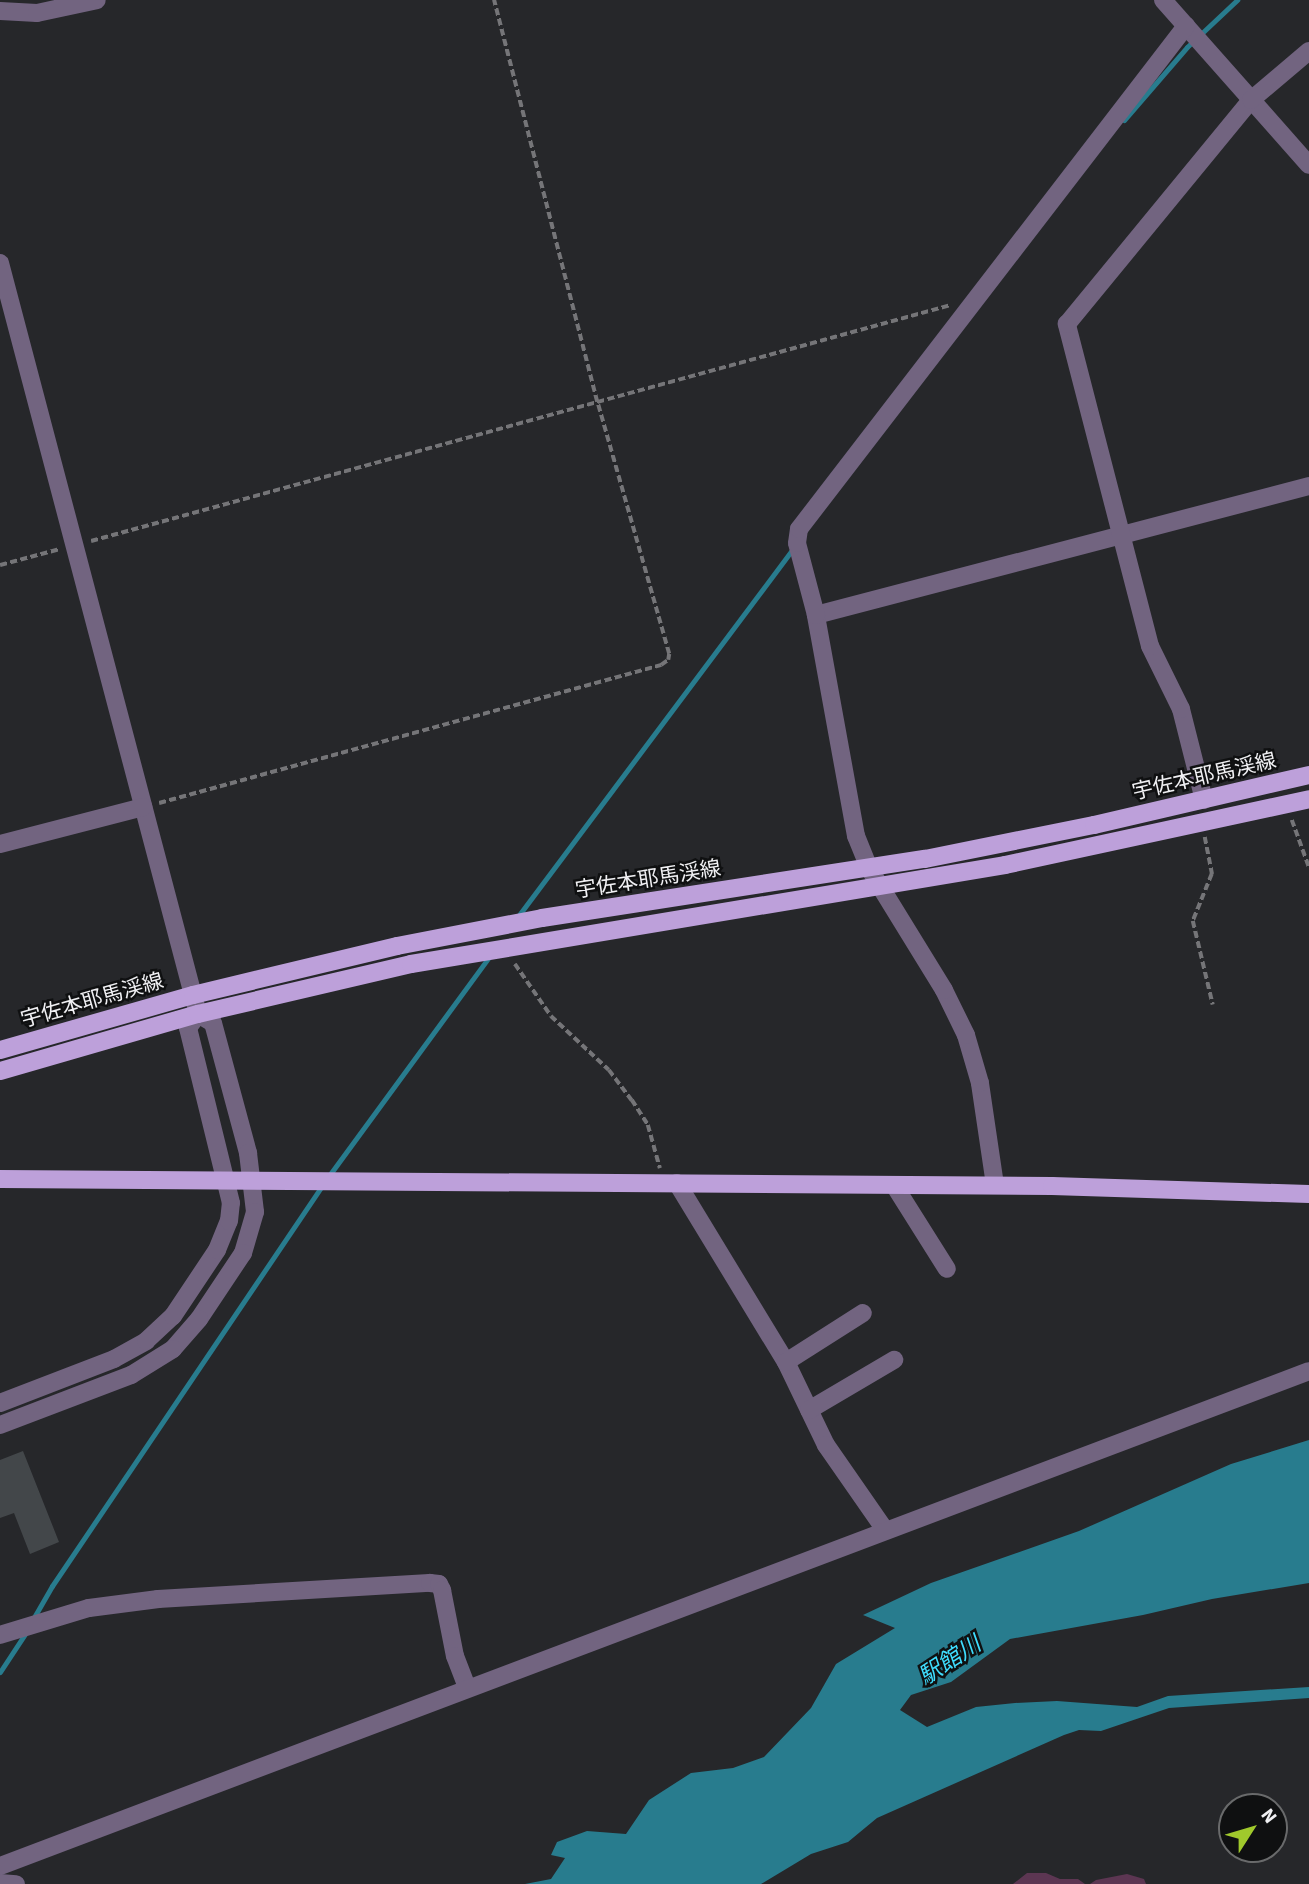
<!DOCTYPE html>
<meta charset="utf-8">
<style>
body{margin:0}
#map{position:relative;width:1309px;height:1884px;overflow:hidden;background:#26272a;font-family:"Source Sans 3","Noto Sans JP",sans-serif}
div>[style]{position:absolute}
.green>*{inset:0;background:#5c3652}
.water>*{inset:0;background:#287c8e}
.stream>*{height:5px;margin:-2.5px;padding:0 2.5px;transform-origin:2.5px;border-radius:2.5px;background:#287c8e}
.building>*{inset:0;background:#43474a}
.path>*{height:3.5px;margin-top:-1.75px;transform-origin:0;background:repeating-linear-gradient(90deg,#757578 0 7px,transparent 0 10.5px)}
.minor>*{height:18px;margin:-9px;padding:0 9px;transform-origin:9px;border-radius:9px;background:#726480}
.major>*{height:18px;margin:-9px;padding:0 9px;transform-origin:9px;border-radius:9px;background:#bda0da}
span{translate:-50% -50%;white-space:nowrap;text-align:center;line-height:1.15;-webkit-text-stroke:5px #0f1011;paint-order:stroke}
.street-label{font-size:21px;color:#f0f0f3}
.water-label{font-size:23px;color:#3fddfe;font-style:italic}
.north{position:absolute;left:1218px;top:1793px;width:70px;height:70px;box-sizing:border-box;background:#0f1011;border:2px solid #696a6b;border-radius:50%;rotate:53deg;font-size:19px;font-weight:700;line-height:28px;text-align:center;color:#f0f0f3}
.north::after{content:'';display:block;margin:auto;width:24px;height:32px;background:#a0c92c;clip-path:polygon(50% 0,100% 100%,50% 72%,0 100%)}
</style>
<div id="map">
<div class="green">
<i style="clip-path:polygon(1027px 1873px,1046px 1873px,1060px 1879px,1078px 1879px,1085px 1884px,1013px 1884px)"></i>
<i style="clip-path:polygon(1127px 1874px,1144px 1879px,1146px 1884px,1090px 1884px,1096px 1880px)"></i>
</div>
<div class="water">
<i style="clip-path:polygon(1309px 1440px,1309px 1583px,1212px 1599px,1143px 1615px,1010px 1639px,951px 1682px,911px 1695px,900px 1710px,927px 1727px,976px 1707px,1015px 1703px,1057px 1701px,1137px 1707px,1168px 1696px,1309px 1687px,1309px 1698px,1169px 1708px,1101px 1731px,1079px 1730px,1064px 1735px,877px 1818px,848px 1842px,811px 1854px,761px 1884px,525px 1884px,551px 1879px,565px 1858px,551px 1855px,557px 1842px,587px 1831px,626px 1834px,649px 1800px,691px 1773px,733px 1768px,764px 1757px,811px 1708px,836px 1664px,895px 1628px,863px 1615px,931px 1583px,1079px 1531px,1231px 1464px)"></i>
</div>
<div class="stream">
<i style="left:1124px;top:120px;width:96px;rotate:-49.2deg"></i>
<i style="left:1187px;top:47px;width:69px;rotate:-43.2deg"></i>
<i style="left:516px;top:919px;width:466px;rotate:-53.2deg"></i>
<i style="left:328px;top:1177px;width:274px;rotate:-53.8deg"></i>
<i style="left:33px;top:1619px;width:38px;rotate:-60deg"></i>
<i style="left:52px;top:1586px;width:483px;rotate:-56deg"></i>
<i style="left:0;top:1672px;width:45px;rotate:-56.7deg"></i>
</div>
<div class="building">
<i style="clip-path:polygon(23px 1451px,59px 1542px,30px 1554px,14px 1513px,0 1518px,0 1460px)"></i>
</div>
<div class="path">
<i style="left:91px;top:541px;width:892px;rotate:-15.35deg"></i>
<i style="left:0;top:565px;width:62px;rotate:-14.9deg"></i>
<i style="left:159px;top:803px;width:521px;rotate:-15.37deg"></i>
<i style="left:661px;top:665px;width:9px;rotate:-36deg"></i>
<i style="left:668px;top:660px;width:6px;rotate:-81deg"></i>
<i style="left:669px;top:654px;width:262px;rotate:-105.9deg"></i>
<i style="left:597px;top:402px;width:415px;rotate:-104.4deg"></i>
<i style="left:1292px;top:820px;width:50px;rotate:70.1deg"></i>
<i style="left:1205px;top:837px;width:38px;rotate:79deg"></i>
<i style="left:1212px;top:874px;width:51px;rotate:112deg"></i>
<i style="left:1193px;top:921px;width:86px;rotate:76.6deg"></i>
<i style="left:515px;top:964px;width:63px;rotate:55.3deg"></i>
<i style="left:551px;top:1016px;width:79px;rotate:43deg"></i>
<i style="left:609px;top:1070px;width:38px;rotate:53deg"></i>
<i style="left:632px;top:1100px;width:30px;rotate:57deg"></i>
<i style="left:648px;top:1125px;width:45px;rotate:74.4deg"></i>
</div>
<div class="minor">
<i style="left:1163px;top:0;width:220px;rotate:48.5deg"></i>
<i style="left:0;top:11px;width:37px;rotate:3deg"></i>
<i style="left:37px;top:13px;width:61px;rotate:-12.2deg"></i>
<i style="left:0;top:263px;width:777px;rotate:75.23deg"></i>
<i style="left:198px;top:1014px;width:17px;rotate:31deg"></i>
<i style="left:213px;top:1023px;width:135px;rotate:74.9deg"></i>
<i style="left:248px;top:1153px;width:59px;rotate:83.2deg"></i>
<i style="left:255px;top:1212px;width:43px;rotate:106.3deg"></i>
<i style="left:243px;top:1253px;width:79px;rotate:123.7deg"></i>
<i style="left:199px;top:1319px;width:40px;rotate:131deg"></i>
<i style="left:173px;top:1349px;width:49px;rotate:148.2deg"></i>
<i style="left:131px;top:1375px;width:140px;rotate:159.1deg"></i>
<i style="left:816px;top:615px;width:510px;rotate:-14.66deg"></i>
<i style="left:1204px;top:800px;width:94px;rotate:-104.2deg"></i>
<i style="left:1181px;top:709px;width:70px;rotate:-116.2deg"></i>
<i style="left:1150px;top:646px;width:333px;rotate:-104.5deg"></i>
<i style="left:1067px;top:324px;width:290px;rotate:-50.6deg"></i>
<i style="left:1251px;top:100px;width:76px;rotate:-40.2deg"></i>
<i style="left:0;top:844px;width:148px;rotate:-14.5deg"></i>
<i style="left:677px;top:1183px;width:210px;rotate:58.7deg"></i>
<i style="left:786px;top:1362px;width:92px;rotate:64.3deg"></i>
<i style="left:826px;top:1445px;width:103px;rotate:55.2deg"></i>
<i style="left:894px;top:1185px;width:99px;rotate:57.8deg"></i>
<i style="left:995px;top:1185px;width:103px;rotate:-98.4deg"></i>
<i style="left:980px;top:1083px;width:50px;rotate:-106.3deg"></i>
<i style="left:966px;top:1035px;width:50px;rotate:-116.1deg"></i>
<i style="left:944px;top:990px;width:143px;rotate:-121.6deg"></i>
<i style="left:869px;top:868px;width:35px;rotate:-112deg"></i>
<i style="left:856px;top:836px;width:225px;rotate:-100.3deg"></i>
<i style="left:816px;top:615px;width:74px;rotate:-104.8deg"></i>
<i style="left:797px;top:543px;width:14px;rotate:-82deg"></i>
<i style="left:799px;top:529px;width:635px;rotate:-52.43deg"></i>
<i style="left:786px;top:1362px;width:91px;rotate:-32.5deg"></i>
<i style="left:0;top:1403px;width:122px;rotate:-21.1deg"></i>
<i style="left:114px;top:1359px;width:37px;rotate:-29deg"></i>
<i style="left:146px;top:1341px;width:37px;rotate:-43deg"></i>
<i style="left:173px;top:1316px;width:79px;rotate:-56.3deg"></i>
<i style="left:217px;top:1250px;width:31px;rotate:-68deg"></i>
<i style="left:229px;top:1221px;width:18px;rotate:-84deg"></i>
<i style="left:231px;top:1203px;width:180px;rotate:-103.8deg"></i>
<i style="left:188px;top:1028px;width:17px;rotate:-54deg"></i>
<i style="left:809px;top:1410px;width:99px;rotate:-30.5deg"></i>
<i style="left:0;top:1635px;width:93px;rotate:-16.9deg"></i>
<i style="left:89px;top:1608px;width:70px;rotate:-7.4deg"></i>
<i style="left:158px;top:1599px;width:272px;rotate:-3.4deg"></i>
<i style="left:430px;top:1583px;width:9px;rotate:6deg"></i>
<i style="left:439px;top:1584px;width:7px;rotate:63deg"></i>
<i style="left:442px;top:1590px;width:67px;rotate:78.9deg"></i>
<i style="left:455px;top:1656px;width:33px;rotate:69deg"></i>
<i style="left:0;top:1866px;width:1399px;rotate:-20.71deg"></i>
<i style="left:0;top:1883px;width:16px;rotate:4deg"></i>
</div>
<div class="major">
<i style="left:0;top:1050px;width:201px;rotate:-15.9deg"></i>
<i style="left:193px;top:995px;width:210px;rotate:-13.5deg"></i>
<i style="left:397px;top:946px;width:148px;rotate:-10.9deg"></i>
<i style="left:542px;top:918px;width:388px;rotate:-8.8deg"></i>
<i style="left:925px;top:859px;width:172px;rotate:-11.4deg"></i>
<i style="left:1094px;top:825px;width:221px;rotate:-13.1deg"></i>
<i style="left:0;top:1071px;width:206px;rotate:-16.1deg"></i>
<i style="left:198px;top:1014px;width:219px;rotate:-13.2deg"></i>
<i style="left:411px;top:964px;width:602px;rotate:-9.46deg"></i>
<i style="left:1005px;top:865px;width:311px;rotate:-12.2deg"></i>
<i style="left:0;top:1179px;width:1052px;rotate:0.38deg"></i>
<i style="left:1052px;top:1186px;width:257px;rotate:1.8deg"></i>
</div>
<div class="street-label">
<span style="left:1204px;top:776px;rotate:-13deg">宇佐本耶馬渓線</span>
<span style="left:648px;top:879px;rotate:-9deg">宇佐本耶馬渓線</span>
<span style="left:92px;top:1000px;rotate:-16deg">宇佐本耶馬渓線</span>
</div>
<div class="water-label">
<span style="left:950px;top:1661px;rotate:-33deg">駅館川</span>
</div>
<div class="north">N</div>
</div>
